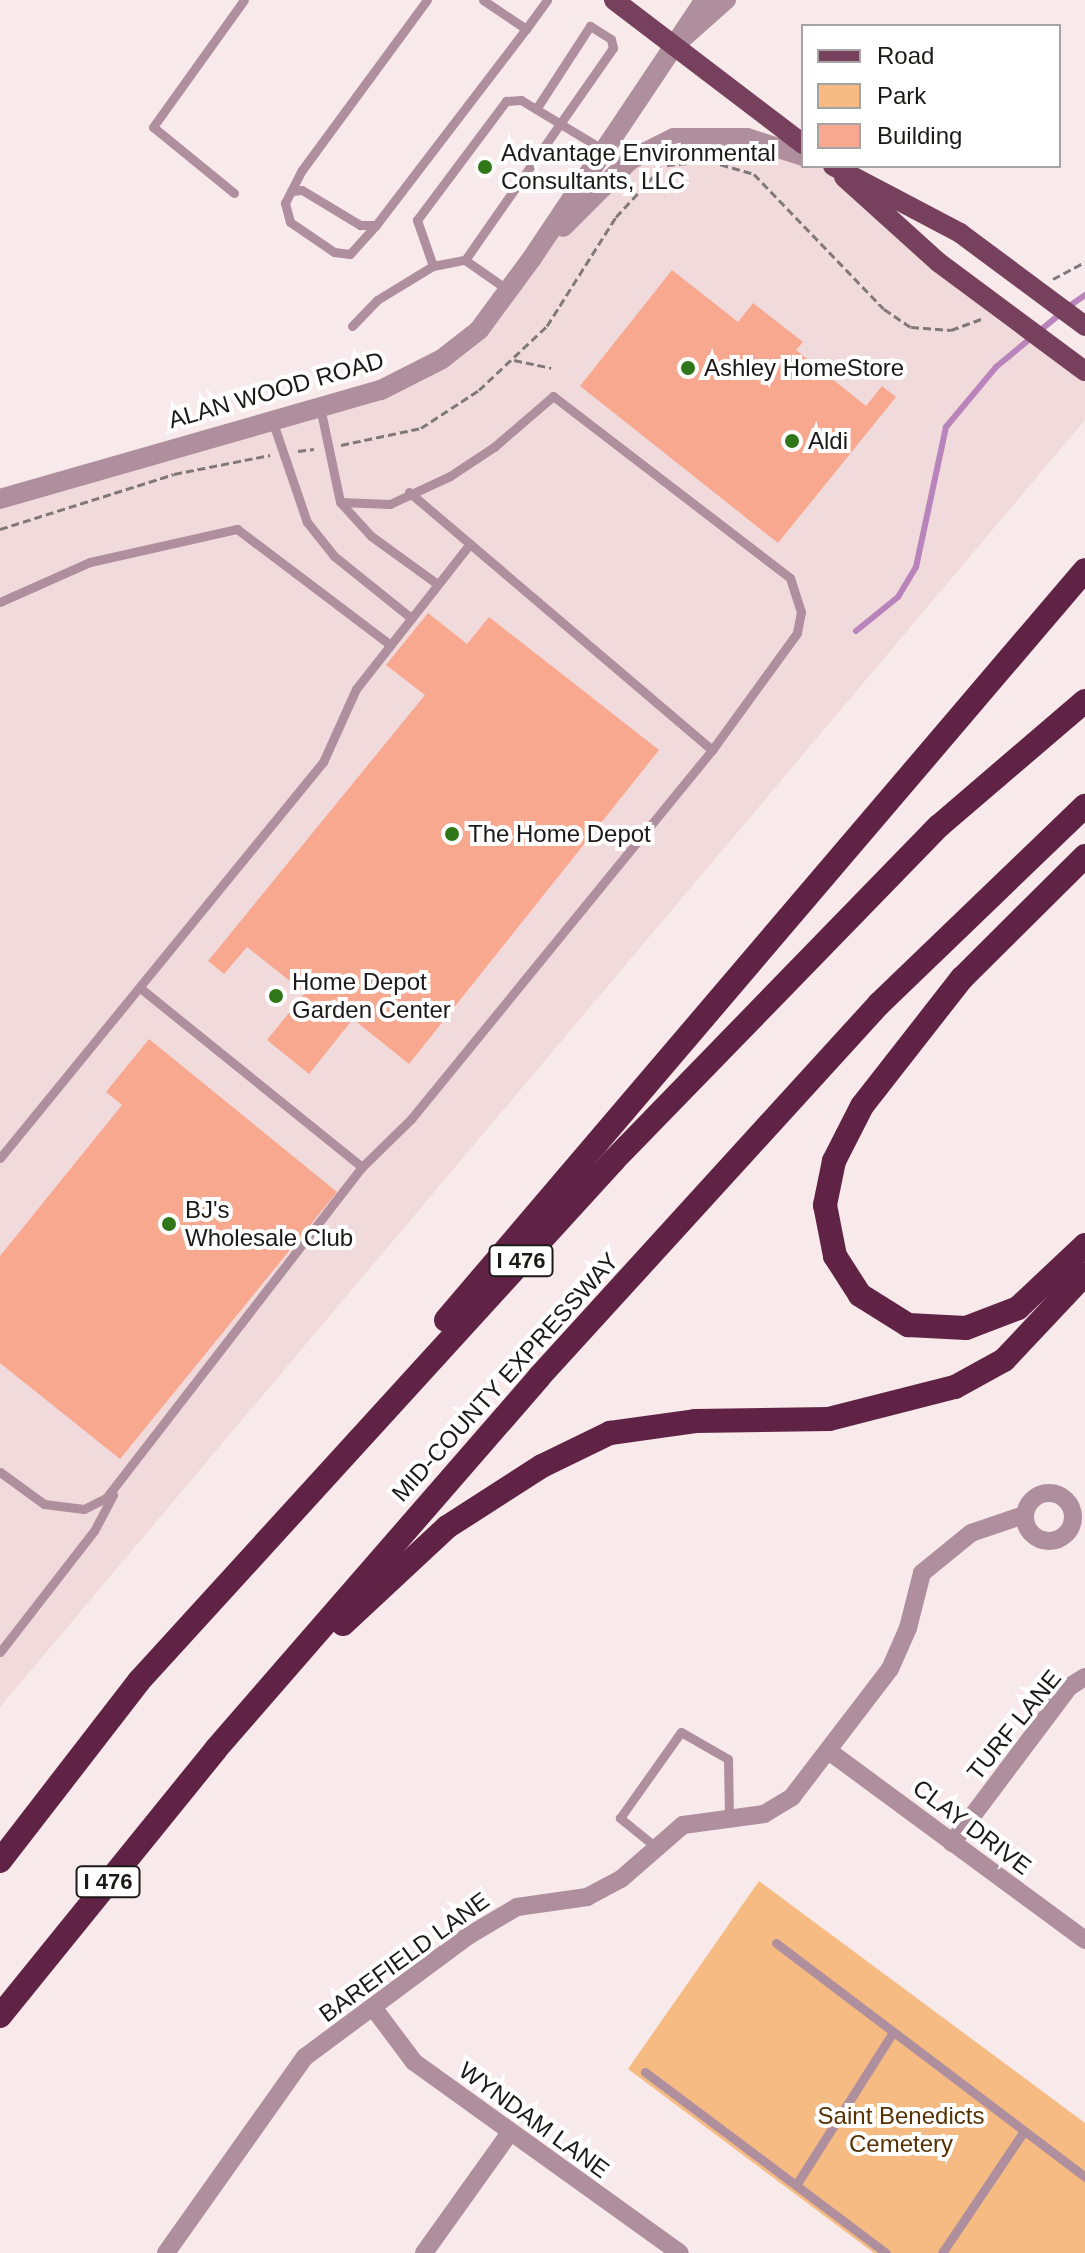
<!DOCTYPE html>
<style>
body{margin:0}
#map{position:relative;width:1085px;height:2253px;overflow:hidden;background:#f8e9ea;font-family:Helvetica,sans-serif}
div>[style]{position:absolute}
.built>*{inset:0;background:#f1dadb}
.green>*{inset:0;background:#f6bb83}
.stream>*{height:6px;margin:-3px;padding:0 3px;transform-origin:3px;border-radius:3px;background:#b984bc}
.building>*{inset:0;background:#f7a88e}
.path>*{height:3px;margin-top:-1.5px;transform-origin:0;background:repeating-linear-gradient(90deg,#817879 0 8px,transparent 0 12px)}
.service>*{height:9px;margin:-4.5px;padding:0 4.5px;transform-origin:4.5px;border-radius:4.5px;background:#af8e9d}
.minor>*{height:18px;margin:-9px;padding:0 9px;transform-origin:9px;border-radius:9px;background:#af8e9d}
.minor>.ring{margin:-9px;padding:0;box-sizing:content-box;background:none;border:18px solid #af8e9d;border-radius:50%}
.tertiary>*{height:20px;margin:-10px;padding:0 10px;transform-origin:10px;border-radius:10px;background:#af8e9d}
.primary>*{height:20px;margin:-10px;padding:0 10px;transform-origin:10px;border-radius:10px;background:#77405c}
.motorway>*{height:24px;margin:-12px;padding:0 12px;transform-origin:12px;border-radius:12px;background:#612345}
.primary-bridge>*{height:20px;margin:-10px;padding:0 10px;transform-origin:10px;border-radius:10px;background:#77405c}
.dots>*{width:22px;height:22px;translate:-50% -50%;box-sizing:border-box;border:4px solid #fff;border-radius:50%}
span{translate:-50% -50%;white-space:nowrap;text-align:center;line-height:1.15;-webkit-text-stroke:8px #fff;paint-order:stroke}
.shield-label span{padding:2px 6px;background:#fff;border:2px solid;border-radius:6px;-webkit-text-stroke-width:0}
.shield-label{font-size:22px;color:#1d1919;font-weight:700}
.poi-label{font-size:24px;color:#1d1919}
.left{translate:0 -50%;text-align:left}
.street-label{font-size:24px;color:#1d1919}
.park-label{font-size:24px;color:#573102}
.legend{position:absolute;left:801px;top:24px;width:260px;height:144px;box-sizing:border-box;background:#fff;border:2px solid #a5a3a3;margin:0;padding:10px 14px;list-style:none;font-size:24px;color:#1d1919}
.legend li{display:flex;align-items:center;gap:16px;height:40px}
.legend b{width:40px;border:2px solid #a5a3a3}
</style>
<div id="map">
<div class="built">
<i style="clip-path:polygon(688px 135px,803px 156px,803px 166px,833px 166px,1085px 371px,1085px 420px,0 1707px,0 499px,381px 390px,442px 359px,612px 177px)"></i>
</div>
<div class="green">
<i style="clip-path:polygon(759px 1881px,1085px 2123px,1085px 2253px,874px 2253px,628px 2069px)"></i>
</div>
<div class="stream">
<i style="left:1068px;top:307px;width:21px;rotate:-35deg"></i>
<i style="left:856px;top:631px;width:54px;rotate:-39deg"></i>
<i style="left:898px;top:597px;width:35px;rotate:-59deg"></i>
<i style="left:916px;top:567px;width:143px;rotate:-77.9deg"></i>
<i style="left:946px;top:427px;width:78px;rotate:-50.2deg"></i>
<i style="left:996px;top:367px;width:83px;rotate:-39.6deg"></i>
</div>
<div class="building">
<i style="clip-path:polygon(672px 270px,738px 322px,753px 303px,803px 342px,796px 350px,866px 406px,882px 386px,896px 397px,778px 543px,580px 386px)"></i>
<i style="clip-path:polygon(428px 613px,467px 644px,489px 617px,659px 750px,409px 1064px,353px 1019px,309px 1074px,267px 1040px,305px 993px,247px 947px,224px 974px,208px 961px,425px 695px,386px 665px)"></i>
<i style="clip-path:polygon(149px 1039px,337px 1192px,120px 1459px,0 1363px,0 1256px,122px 1105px,106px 1092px)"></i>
</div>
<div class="path">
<i style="left:667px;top:165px;width:42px;rotate:-5.4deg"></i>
<i style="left:709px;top:161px;width:47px;rotate:16.1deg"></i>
<i style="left:754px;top:174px;width:187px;rotate:46.1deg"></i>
<i style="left:884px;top:309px;width:32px;rotate:34deg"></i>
<i style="left:911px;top:327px;width:40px;rotate:4.3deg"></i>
<i style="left:951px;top:330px;width:35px;rotate:-20deg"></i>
<i style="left:1053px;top:279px;width:36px;rotate:-28deg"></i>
<i style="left:514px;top:360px;width:38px;rotate:12deg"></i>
<i style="left:341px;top:445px;width:82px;rotate:-12deg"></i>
<i style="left:421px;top:428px;width:69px;rotate:-33.2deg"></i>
<i style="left:479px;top:390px;width:93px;rotate:-43.3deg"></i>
<i style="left:547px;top:326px;width:129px;rotate:-57.7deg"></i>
<i style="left:616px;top:217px;width:67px;rotate:-47.4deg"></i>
<i style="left:298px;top:451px;width:16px;rotate:-7deg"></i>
<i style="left:0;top:529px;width:182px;rotate:-17.5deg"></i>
<i style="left:174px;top:474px;width:98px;rotate:-11.2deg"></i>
</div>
<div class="service">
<i style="left:483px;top:0;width:52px;rotate:34deg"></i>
<i style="left:526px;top:29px;width:36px;rotate:-54deg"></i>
<i style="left:291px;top:191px;width:11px;rotate:-5deg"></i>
<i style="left:302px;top:190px;width:68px;rotate:31.1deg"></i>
<i style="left:360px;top:225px;width:16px"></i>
<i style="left:376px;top:225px;width:39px;rotate:132deg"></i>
<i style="left:350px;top:254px;width:16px;rotate:-173deg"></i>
<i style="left:334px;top:252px;width:53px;rotate:-145.7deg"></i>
<i style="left:290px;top:222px;width:20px;rotate:-105deg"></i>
<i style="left:285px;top:203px;width:37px;rotate:-63deg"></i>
<i style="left:302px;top:170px;width:211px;rotate:-53.7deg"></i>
<i style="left:234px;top:193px;width:104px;rotate:-140.8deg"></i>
<i style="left:153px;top:127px;width:156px;rotate:-54.4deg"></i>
<i style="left:376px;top:225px;width:247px;rotate:-52.6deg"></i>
<i style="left:433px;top:266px;width:49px;rotate:-109.2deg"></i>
<i style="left:417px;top:220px;width:149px;rotate:-53.2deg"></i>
<i style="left:506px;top:101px;width:15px;rotate:-4deg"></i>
<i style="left:521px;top:100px;width:95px;rotate:31.2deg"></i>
<i style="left:508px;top:290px;width:52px;rotate:-145.1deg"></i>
<i style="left:465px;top:260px;width:259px;rotate:-55.1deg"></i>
<i style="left:613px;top:48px;width:9px;rotate:-103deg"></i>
<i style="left:611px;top:39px;width:25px;rotate:-148deg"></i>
<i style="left:590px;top:26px;width:99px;rotate:123deg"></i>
<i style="left:352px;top:326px;width:36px;rotate:-46deg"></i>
<i style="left:377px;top:300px;width:66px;rotate:-31.3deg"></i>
<i style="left:433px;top:266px;width:33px;rotate:-11deg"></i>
<i style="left:320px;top:407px;width:97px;rotate:78.1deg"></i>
<i style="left:340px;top:502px;width:46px;rotate:47.6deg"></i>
<i style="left:371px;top:536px;width:80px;rotate:35.9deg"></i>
<i style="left:272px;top:420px;width:108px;rotate:71.1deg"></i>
<i style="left:307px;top:522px;width:43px;rotate:51.5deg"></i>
<i style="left:334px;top:556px;width:97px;rotate:38.8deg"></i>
<i style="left:409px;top:492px;width:398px;rotate:40.4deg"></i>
<i style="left:340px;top:502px;width:50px;rotate:2.3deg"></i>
<i style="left:390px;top:504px;width:66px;rotate:-25deg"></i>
<i style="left:450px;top:476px;width:53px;rotate:-33.4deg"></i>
<i style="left:494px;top:447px;width:78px;rotate:-40.8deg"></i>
<i style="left:553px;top:396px;width:299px;rotate:37.5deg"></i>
<i style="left:790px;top:578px;width:36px;rotate:72deg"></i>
<i style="left:801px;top:612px;width:21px;rotate:101deg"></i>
<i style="left:797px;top:633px;width:145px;rotate:126deg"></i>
<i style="left:712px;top:750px;width:476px;rotate:129.2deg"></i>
<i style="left:411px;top:1119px;width:69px;rotate:135.6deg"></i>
<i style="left:0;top:602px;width:98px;rotate:-24deg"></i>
<i style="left:90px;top:562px;width:151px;rotate:-12.7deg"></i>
<i style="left:237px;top:529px;width:191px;rotate:37.1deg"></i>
<i style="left:0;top:1158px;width:511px;rotate:-50.8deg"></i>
<i style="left:323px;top:762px;width:80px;rotate:-65.7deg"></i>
<i style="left:356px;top:689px;width:183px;rotate:-51.9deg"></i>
<i style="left:0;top:1472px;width:54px;rotate:36deg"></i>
<i style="left:44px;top:1504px;width:40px;rotate:7.1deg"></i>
<i style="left:84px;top:1509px;width:25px;rotate:-27deg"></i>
<i style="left:106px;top:1498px;width:418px;rotate:-52.3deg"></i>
<i style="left:362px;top:1167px;width:285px;rotate:-141.1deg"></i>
<i style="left:0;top:1652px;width:153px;rotate:-52.2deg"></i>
<i style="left:94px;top:1531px;width:41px;rotate:-62.2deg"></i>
<i style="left:657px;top:1848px;width:48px;rotate:-141deg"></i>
<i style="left:620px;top:1818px;width:105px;rotate:-54.7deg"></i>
<i style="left:681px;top:1732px;width:54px;rotate:29.9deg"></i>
<i style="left:728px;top:1759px;width:58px;rotate:89deg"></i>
<i style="left:776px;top:1943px;width:388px;rotate:37.1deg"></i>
<i style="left:645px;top:2072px;width:301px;rotate:36.9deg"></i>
<i style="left:796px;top:2185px;width:181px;rotate:-57.6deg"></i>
<i style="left:942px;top:2253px;width:147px;rotate:-56.1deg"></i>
</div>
<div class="minor">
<i style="left:683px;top:39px;width:59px;rotate:-41.6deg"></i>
<i class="ring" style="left:1025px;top:1493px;width:30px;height:30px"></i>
<i style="left:830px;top:1752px;width:317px;rotate:36.4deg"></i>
<i style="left:952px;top:1843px;width:195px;rotate:-53.1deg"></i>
<i style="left:1069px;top:1687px;width:19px;rotate:-32deg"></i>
<i style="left:375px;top:2010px;width:65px;rotate:53.1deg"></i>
<i style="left:414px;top:2062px;width:327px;rotate:35.7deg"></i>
<i style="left:166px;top:2253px;width:240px;rotate:-54.7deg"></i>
<i style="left:305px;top:2057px;width:203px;rotate:-36.6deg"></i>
<i style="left:468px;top:1936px;width:57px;rotate:-30.6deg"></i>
<i style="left:517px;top:1907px;width:71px;rotate:-8.1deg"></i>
<i style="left:587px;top:1897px;width:38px;rotate:-28deg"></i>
<i style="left:621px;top:1879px;width:82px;rotate:-41.1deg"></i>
<i style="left:683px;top:1825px;width:82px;rotate:-7.7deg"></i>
<i style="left:764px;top:1814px;width:33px;rotate:-31deg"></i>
<i style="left:792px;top:1797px;width:161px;rotate:-52.6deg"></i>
<i style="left:890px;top:1669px;width:45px;rotate:-66.3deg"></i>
<i style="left:908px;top:1628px;width:57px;rotate:-75.7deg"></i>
<i style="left:922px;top:1573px;width:63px;rotate:-39.2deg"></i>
<i style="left:971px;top:1533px;width:56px;rotate:-18.8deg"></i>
<i style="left:424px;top:2253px;width:146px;rotate:-54.5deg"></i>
</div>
<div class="tertiary">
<i style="left:563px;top:227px;width:95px;rotate:-45deg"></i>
<i style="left:630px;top:160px;width:49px;rotate:-26.6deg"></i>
<i style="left:674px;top:138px;width:73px"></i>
<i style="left:747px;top:138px;width:59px;rotate:17.8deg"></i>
<i style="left:0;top:499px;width:396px;rotate:-16deg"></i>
<i style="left:381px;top:390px;width:68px;rotate:-26.9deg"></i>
<i style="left:442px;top:359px;width:47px;rotate:-38.1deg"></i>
<i style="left:479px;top:330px;width:89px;rotate:-53.6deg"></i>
<i style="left:532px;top:258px;width:311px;rotate:-56.2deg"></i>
</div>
<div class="primary">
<i style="left:614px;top:0;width:238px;rotate:37.3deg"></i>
<i style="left:833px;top:166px;width:144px;rotate:27.8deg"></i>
<i style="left:844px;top:177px;width:127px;rotate:42.1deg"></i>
</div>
<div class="motorway">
<i style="left:1085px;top:856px;width:173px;rotate:135.2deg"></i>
<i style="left:962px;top:978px;width:162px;rotate:128deg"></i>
<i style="left:862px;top:1106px;width:62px;rotate:117deg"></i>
<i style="left:834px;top:1161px;width:45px;rotate:101.6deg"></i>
<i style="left:825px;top:1205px;width:52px;rotate:78.9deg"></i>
<i style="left:835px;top:1256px;width:46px;rotate:57.3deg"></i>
<i style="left:860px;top:1295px;width:57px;rotate:32deg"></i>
<i style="left:908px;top:1325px;width:58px;rotate:3deg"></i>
<i style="left:966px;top:1328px;width:56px;rotate:-21deg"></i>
<i style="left:1018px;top:1308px;width:92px;rotate:-43.2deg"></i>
<i style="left:446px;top:1320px;width:985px;rotate:-49.57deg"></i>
<i style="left:343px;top:1624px;width:142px;rotate:-43deg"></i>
<i style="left:447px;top:1527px;width:113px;rotate:-32.7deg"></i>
<i style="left:542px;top:1466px;width:76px;rotate:-25.9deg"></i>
<i style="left:610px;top:1433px;width:86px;rotate:-8deg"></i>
<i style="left:695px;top:1421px;width:134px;rotate:-0.9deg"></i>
<i style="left:829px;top:1419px;width:130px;rotate:-14.3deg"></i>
<i style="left:955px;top:1387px;width:56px;rotate:-28.9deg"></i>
<i style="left:1004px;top:1360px;width:118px;rotate:-46.7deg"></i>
<i style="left:0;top:1861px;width:227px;rotate:-52.3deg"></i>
<i style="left:139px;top:1681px;width:705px;rotate:-47.64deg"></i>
<i style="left:614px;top:1160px;width:466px;rotate:-45.8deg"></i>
<i style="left:939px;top:826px;width:192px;rotate:-40.6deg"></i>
<i style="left:0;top:2016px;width:343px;rotate:-51deg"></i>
<i style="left:216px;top:1749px;width:493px;rotate:-49deg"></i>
<i style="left:539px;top:1377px;width:505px;rotate:-47.65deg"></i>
<i style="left:879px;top:1004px;width:286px;rotate:-43.9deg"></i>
</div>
<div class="primary-bridge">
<i style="left:960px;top:233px;width:156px;rotate:36.6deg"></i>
<i style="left:938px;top:262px;width:183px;rotate:36.6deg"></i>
</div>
<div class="dots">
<i style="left:485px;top:167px;background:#307719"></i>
<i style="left:688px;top:368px;background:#307719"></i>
<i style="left:792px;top:441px;background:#307719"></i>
<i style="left:452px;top:834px;background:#307719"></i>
<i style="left:276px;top:996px;background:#307719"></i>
<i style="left:169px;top:1224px;background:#307719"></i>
</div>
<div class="shield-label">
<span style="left:521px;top:1261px">I 476</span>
<span style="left:108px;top:1882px">I 476</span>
</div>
<div class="poi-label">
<span class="left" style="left:501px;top:167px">Advantage Environmental<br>Consultants, LLC</span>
<span class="left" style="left:704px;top:368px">Ashley HomeStore</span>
<span class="left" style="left:808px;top:441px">Aldi</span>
<span class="left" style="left:468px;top:834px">The Home Depot</span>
<span class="left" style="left:292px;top:996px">Home Depot<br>Garden Center</span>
<span class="left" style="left:185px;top:1224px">BJ's<br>Wholesale Club</span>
</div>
<div class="street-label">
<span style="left:276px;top:390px;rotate:-16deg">ALAN WOOD ROAD</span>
<span style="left:505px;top:1377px;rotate:-48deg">MID-COUNTY EXPRESSWAY</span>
<span style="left:1014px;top:1725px;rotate:-51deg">TURF LANE</span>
<span style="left:972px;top:1827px;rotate:37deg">CLAY DRIVE</span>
<span style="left:404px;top:1957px;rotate:-36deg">BAREFIELD LANE</span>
<span style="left:534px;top:2120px;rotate:36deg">WYNDAM LANE</span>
</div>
<div class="park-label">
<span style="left:901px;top:2130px">Saint Benedicts<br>Cemetery</span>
</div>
<ul class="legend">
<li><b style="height:10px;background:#77405c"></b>Road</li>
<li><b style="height:22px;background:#f6bb83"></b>Park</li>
<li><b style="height:22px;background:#f7a88e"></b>Building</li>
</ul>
</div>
